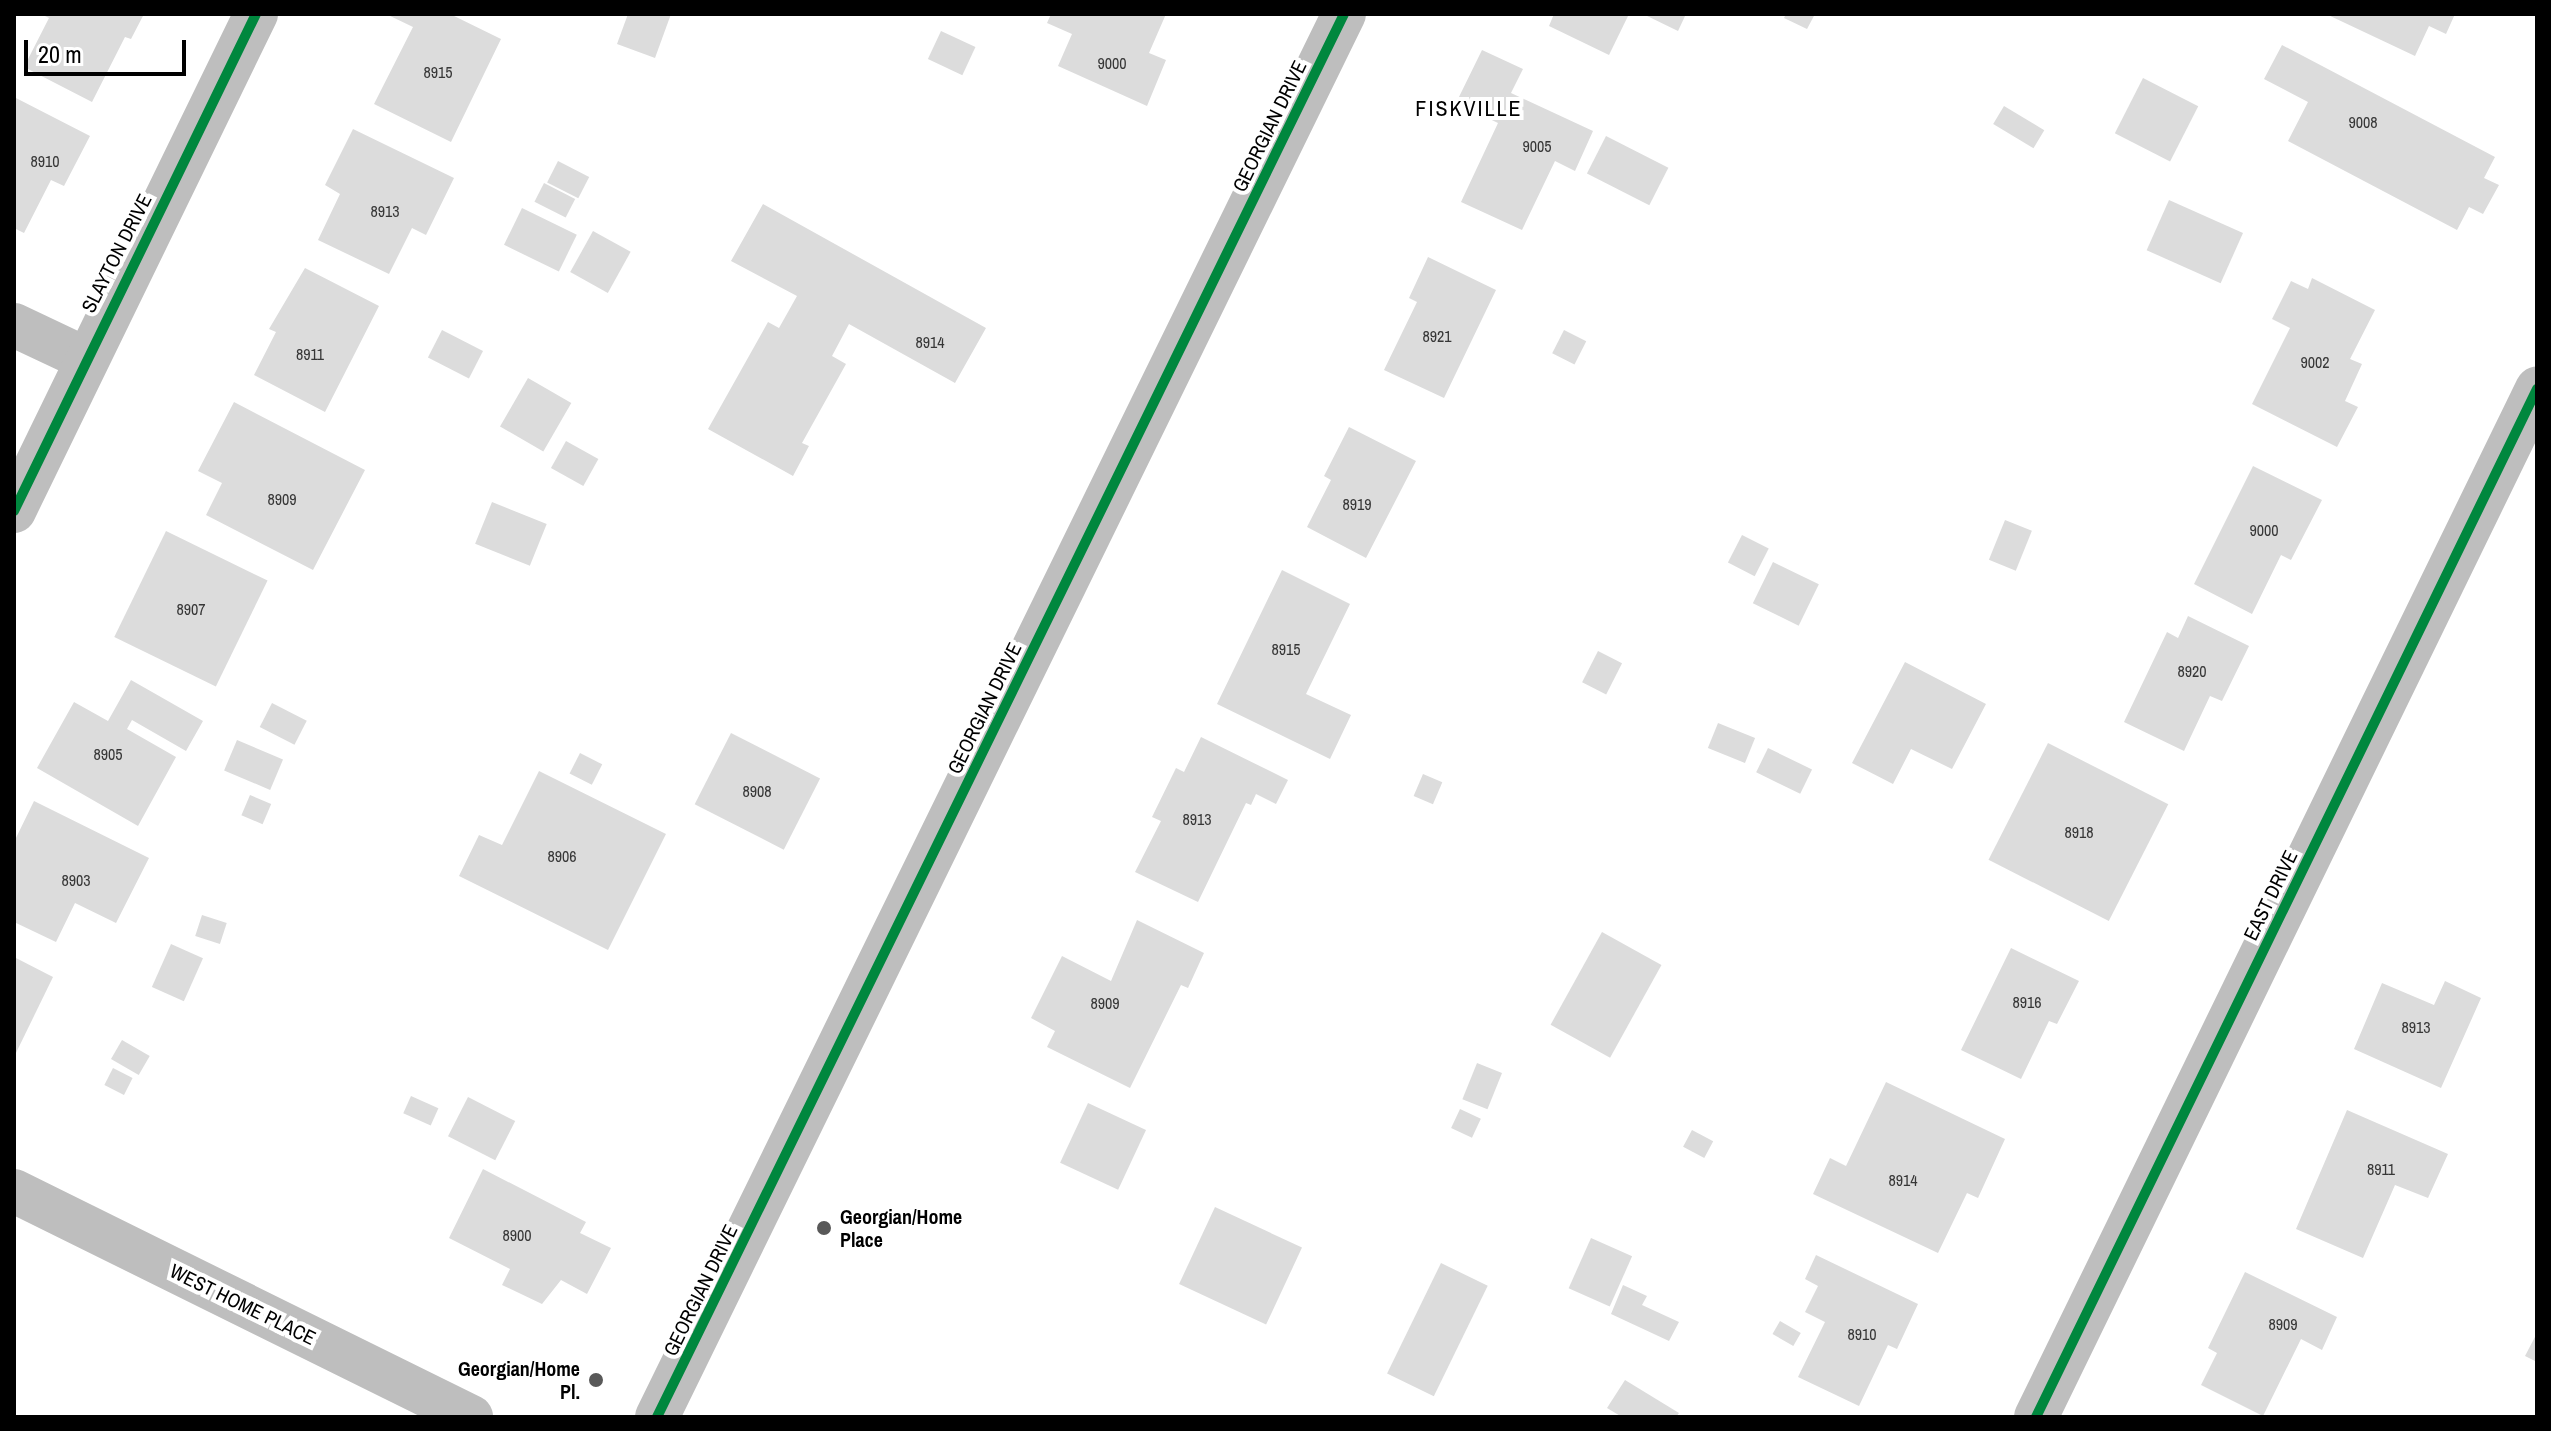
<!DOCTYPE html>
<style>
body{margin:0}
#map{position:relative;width:2551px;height:1431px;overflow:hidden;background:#fff;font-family:"Archivo Narrow",sans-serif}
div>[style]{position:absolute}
.building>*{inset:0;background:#dcdcdc;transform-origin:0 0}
.minor>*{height:44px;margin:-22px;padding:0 22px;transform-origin:22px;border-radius:22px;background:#bebebe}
.tertiary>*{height:44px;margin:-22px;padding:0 22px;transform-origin:22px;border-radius:22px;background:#bebebe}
.cycleway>*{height:10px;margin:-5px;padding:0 5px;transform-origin:5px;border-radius:5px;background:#00873e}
.dots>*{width:22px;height:22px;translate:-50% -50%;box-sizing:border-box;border:4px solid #fff;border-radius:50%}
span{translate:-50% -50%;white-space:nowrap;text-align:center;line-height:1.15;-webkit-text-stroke:8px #fff;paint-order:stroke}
.number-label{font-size:16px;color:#373737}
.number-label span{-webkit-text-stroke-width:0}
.street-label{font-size:20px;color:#000}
.poi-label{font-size:20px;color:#000;font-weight:700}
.left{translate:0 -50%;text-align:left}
.right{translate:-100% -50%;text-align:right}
.neighbourhood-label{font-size:22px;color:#000;letter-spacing:2px}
.frame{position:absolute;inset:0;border:16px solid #000;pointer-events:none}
.scale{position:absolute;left:24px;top:40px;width:162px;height:36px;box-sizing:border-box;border:4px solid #000;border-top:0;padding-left:10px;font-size:24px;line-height:28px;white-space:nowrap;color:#000;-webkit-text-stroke:6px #fff;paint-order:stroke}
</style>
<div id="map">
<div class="building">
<i style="clip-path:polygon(41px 14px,144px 14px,131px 39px,125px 37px,92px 102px,24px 67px,49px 18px)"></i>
<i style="clip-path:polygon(386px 14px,450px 14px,501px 39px,451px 142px,374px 104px,413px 27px)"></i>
<i style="clip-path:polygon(628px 14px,671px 14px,655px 58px,617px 44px)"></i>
<i style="clip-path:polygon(1051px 14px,1166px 14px,1149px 53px,1166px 60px,1147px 106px,1058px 66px,1072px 34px,1047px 23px)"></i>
<i style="clip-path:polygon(1554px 14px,1629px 14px,1609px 55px,1549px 26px)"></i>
<i style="clip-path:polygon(1643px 14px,1686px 14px,1678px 31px)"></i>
<i style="clip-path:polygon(1786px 14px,1815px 14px,1807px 29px,1784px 18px)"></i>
<i style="clip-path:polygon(2326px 14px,2455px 14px,2446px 34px,2429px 26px,2415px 56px)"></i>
<i style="left:941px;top:31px;width:38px;height:31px;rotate:25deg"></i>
<i style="clip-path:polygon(2282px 45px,2495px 157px,2484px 178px,2499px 185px,2483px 214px,2469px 207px,2457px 230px,2288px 141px,2308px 102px,2264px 79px)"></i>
<i style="clip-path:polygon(1482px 50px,1523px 69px,1511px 93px,1593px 131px,1575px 171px,1555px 161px,1522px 230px,1461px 202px,1498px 123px,1456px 103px)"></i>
<i style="left:2143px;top:78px;width:62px;height:62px;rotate:27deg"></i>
<i style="clip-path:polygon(14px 97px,90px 136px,64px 186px,51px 180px,24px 233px,14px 228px)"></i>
<i style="left:2004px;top:106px;width:47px;height:21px;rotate:31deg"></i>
<i style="clip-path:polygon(353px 129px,454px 178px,426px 235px,412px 228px,389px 274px,318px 240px,340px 194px,325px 185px)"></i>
<i style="left:1606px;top:136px;width:70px;height:42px;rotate:27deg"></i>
<i style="left:558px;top:161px;width:35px;height:24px;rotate:27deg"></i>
<i style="left:544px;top:183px;width:35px;height:21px;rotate:27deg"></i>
<i style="left:2169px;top:200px;width:81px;height:55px;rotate:24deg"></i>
<i style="clip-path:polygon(763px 204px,986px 328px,955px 383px,849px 324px,832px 356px,846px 364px,802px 443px,809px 446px,793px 476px,708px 429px,768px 322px,779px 328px,797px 296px,731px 261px)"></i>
<i style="left:522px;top:208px;width:61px;height:41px;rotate:26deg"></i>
<i style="left:593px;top:231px;width:43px;height:47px;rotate:29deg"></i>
<i style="clip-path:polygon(1428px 257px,1496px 290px,1444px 398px,1384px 370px,1417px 302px,1409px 298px)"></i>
<i style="clip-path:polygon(305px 268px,379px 306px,325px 412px,254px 375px,276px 332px,269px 329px)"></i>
<i style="clip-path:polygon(2312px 278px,2375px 310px,2350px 359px,2362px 364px,2345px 401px,2358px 407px,2337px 447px,2252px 404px,2290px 328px,2272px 319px,2291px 281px,2308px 289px)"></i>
<i style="left:442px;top:330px;width:46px;height:31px;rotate:27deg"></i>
<i style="left:1564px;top:330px;width:25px;height:26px;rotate:27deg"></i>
<i style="left:528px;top:378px;width:50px;height:56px;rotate:30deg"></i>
<i style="clip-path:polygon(234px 402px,365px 470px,313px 570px,206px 515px,222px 483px,198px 471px)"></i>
<i style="clip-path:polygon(1349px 427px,1416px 461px,1366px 558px,1307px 527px,1331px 480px,1324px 476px)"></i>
<i style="left:566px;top:441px;width:37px;height:31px;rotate:29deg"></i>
<i style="clip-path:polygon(2253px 466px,2322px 500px,2291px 560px,2281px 555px,2252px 614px,2194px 584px)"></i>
<i style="left:492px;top:502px;width:59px;height:45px;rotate:22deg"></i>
<i style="left:2005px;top:520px;width:29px;height:43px;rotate:22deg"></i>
<i style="left:166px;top:531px;width:113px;height:118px;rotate:26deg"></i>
<i style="left:1742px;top:535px;width:30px;height:31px;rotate:27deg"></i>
<i style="left:1773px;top:562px;width:51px;height:46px;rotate:26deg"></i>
<i style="clip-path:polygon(1282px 570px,1350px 604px,1306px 694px,1351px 715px,1330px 759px,1217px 704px)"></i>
<i style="clip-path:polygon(2188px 616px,2249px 646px,2222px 701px,2210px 696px,2184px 751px,2124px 722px,2167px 632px,2178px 638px)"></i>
<i style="left:1598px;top:651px;width:27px;height:35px;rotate:27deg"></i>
<i style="clip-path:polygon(1905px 662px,1986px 704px,1952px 769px,1911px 749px,1893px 784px,1852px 763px)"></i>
<i style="clip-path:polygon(131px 680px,203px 721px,186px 751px,132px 720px,127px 729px,176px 757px,138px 826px,37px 768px,74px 702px,108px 721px)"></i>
<i style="left:272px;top:703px;width:39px;height:27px;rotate:27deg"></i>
<i style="left:1718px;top:723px;width:40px;height:27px;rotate:22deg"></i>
<i style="left:731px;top:733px;width:100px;height:80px;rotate:27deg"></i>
<i style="clip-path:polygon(1201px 737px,1288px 780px,1276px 804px,1256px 794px,1251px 805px,1246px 803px,1198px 902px,1135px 872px,1161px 821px,1152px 817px,1176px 768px,1184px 772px)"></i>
<i style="left:237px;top:740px;width:50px;height:33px;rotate:23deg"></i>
<i style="left:2048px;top:743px;width:135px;height:131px;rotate:27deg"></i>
<i style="left:1768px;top:748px;width:49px;height:27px;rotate:26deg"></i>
<i style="left:580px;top:753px;width:25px;height:23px;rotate:27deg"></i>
<i style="clip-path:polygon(539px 771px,666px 834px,608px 950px,459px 876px,479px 835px,502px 845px)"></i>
<i style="left:1423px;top:774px;width:21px;height:24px;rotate:23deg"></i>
<i style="left:250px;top:795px;width:23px;height:22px;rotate:23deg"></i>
<i style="clip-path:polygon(34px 801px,149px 858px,116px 923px,75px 903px,56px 942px,14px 922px,14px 842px)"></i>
<i style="left:202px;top:915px;width:26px;height:22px;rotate:18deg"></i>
<i style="clip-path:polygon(1137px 920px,1204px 953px,1188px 988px,1181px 985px,1130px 1088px,1047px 1047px,1055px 1031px,1031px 1018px,1062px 956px,1111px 981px)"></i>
<i style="left:1602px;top:932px;width:68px;height:106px;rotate:29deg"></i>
<i style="left:171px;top:944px;width:35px;height:47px;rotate:24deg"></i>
<i style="clip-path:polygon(2011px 948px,2079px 981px,2057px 1024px,2049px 1021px,2021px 1079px,1961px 1050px)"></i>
<i style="clip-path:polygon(14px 957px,53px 977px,14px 1057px)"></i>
<i style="clip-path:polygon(2445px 981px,2481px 998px,2441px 1088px,2354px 1049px,2382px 983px,2434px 1005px)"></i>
<i style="left:122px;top:1040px;width:32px;height:22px;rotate:30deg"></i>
<i style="left:1477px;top:1063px;width:27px;height:39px;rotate:22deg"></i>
<i style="left:113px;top:1068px;width:22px;height:19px;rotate:27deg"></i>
<i style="clip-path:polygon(1886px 1082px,2005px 1139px,1978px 1198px,1967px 1193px,1938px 1253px,1813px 1194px,1830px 1158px,1846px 1166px)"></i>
<i style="left:411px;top:1096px;width:30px;height:19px;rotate:24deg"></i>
<i style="left:468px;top:1097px;width:53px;height:44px;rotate:27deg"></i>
<i style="left:1088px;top:1103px;width:64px;height:66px;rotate:25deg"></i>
<i style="left:1460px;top:1109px;width:23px;height:21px;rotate:25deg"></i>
<i style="clip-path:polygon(2347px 1110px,2448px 1154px,2428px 1198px,2395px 1185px,2363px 1258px,2296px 1229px)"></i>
<i style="left:1692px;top:1130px;width:24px;height:19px;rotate:28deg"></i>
<i style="clip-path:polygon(483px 1169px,586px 1222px,580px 1233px,611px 1248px,587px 1294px,561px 1280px,542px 1304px,502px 1285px,510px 1269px,449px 1238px)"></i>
<i style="left:1215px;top:1207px;width:96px;height:85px;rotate:25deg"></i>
<i style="left:1591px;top:1238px;width:45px;height:55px;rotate:24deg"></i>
<i style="clip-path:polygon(1816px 1255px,1918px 1304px,1897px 1349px,1888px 1345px,1859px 1406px,1798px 1377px,1825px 1322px,1805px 1312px,1818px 1286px,1805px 1279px)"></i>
<i style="left:1441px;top:1263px;width:52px;height:123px;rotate:26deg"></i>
<i style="clip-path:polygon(2245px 1272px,2337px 1317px,2322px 1350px,2301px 1339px,2263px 1416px,2201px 1385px,2217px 1353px,2208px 1348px)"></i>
<i style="clip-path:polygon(1623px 1285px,1647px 1296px,1642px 1305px,1679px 1322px,1669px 1341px,1611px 1314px)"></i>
<i style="left:1780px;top:1321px;width:24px;height:15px;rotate:30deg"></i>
<i style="clip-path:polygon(2537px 1333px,2537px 1362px,2525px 1356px)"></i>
<i style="clip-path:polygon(1625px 1380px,1679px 1413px,1676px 1417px,1622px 1417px,1607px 1408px)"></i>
</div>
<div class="minor">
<i style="left:14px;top:325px;width:77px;rotate:25.2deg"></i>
<i style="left:14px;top:511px;width:553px;rotate:-64.04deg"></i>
<i style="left:14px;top:1191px;width:510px;rotate:26.31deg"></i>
<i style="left:2036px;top:1417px;width:1144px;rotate:-64.02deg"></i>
</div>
<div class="tertiary">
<i style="left:657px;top:1417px;width:1562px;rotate:-63.91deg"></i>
</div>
<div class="cycleway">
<i style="left:14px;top:511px;width:553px;rotate:-64.04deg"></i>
<i style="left:657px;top:1417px;width:1562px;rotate:-63.91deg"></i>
<i style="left:2036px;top:1417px;width:1144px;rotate:-64.02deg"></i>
</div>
<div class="dots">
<i style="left:824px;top:1228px;background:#595959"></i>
<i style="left:596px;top:1380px;background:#595959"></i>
</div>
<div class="number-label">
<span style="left:1112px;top:63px">9000</span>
<span style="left:438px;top:72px">8915</span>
<span style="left:2363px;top:122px">9008</span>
<span style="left:1537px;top:146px">9005</span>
<span style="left:45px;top:161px">8910</span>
<span style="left:385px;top:211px">8913</span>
<span style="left:1437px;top:336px">8921</span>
<span style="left:930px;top:342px">8914</span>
<span style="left:310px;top:354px">8911</span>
<span style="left:2315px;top:362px">9002</span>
<span style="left:282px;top:499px">8909</span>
<span style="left:1357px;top:504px">8919</span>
<span style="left:2264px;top:530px">9000</span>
<span style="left:191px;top:609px">8907</span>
<span style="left:1286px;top:649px">8915</span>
<span style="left:2192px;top:671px">8920</span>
<span style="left:108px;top:754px">8905</span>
<span style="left:757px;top:791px">8908</span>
<span style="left:1197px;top:819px">8913</span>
<span style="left:2079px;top:832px">8918</span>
<span style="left:562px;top:856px">8906</span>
<span style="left:76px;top:880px">8903</span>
<span style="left:2027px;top:1002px">8916</span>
<span style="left:1105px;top:1003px">8909</span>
<span style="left:2416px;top:1027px">8913</span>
<span style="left:2381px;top:1169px">8911</span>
<span style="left:1903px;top:1180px">8914</span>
<span style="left:517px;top:1235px">8900</span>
<span style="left:2283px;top:1324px">8909</span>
<span style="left:1862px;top:1334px">8910</span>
</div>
<div class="street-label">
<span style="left:1269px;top:126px;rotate:-64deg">GEORGIAN DRIVE</span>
<span style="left:116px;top:253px;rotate:-63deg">SLAYTON DRIVE</span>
<span style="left:984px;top:708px;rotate:-64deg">GEORGIAN DRIVE</span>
<span style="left:2270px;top:895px;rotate:-64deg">EAST DRIVE</span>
<span style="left:700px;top:1290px;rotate:-64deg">GEORGIAN DRIVE</span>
<span style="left:243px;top:1304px;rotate:26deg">WEST HOME PLACE</span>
</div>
<div class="poi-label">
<span class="left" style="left:840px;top:1228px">Georgian/Home<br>Place</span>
<span class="right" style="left:580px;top:1380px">Georgian/Home<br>Pl.</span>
</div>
<div class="neighbourhood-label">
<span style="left:1469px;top:109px">FISKVILLE</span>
</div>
<div class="frame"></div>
<div class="scale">20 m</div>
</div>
